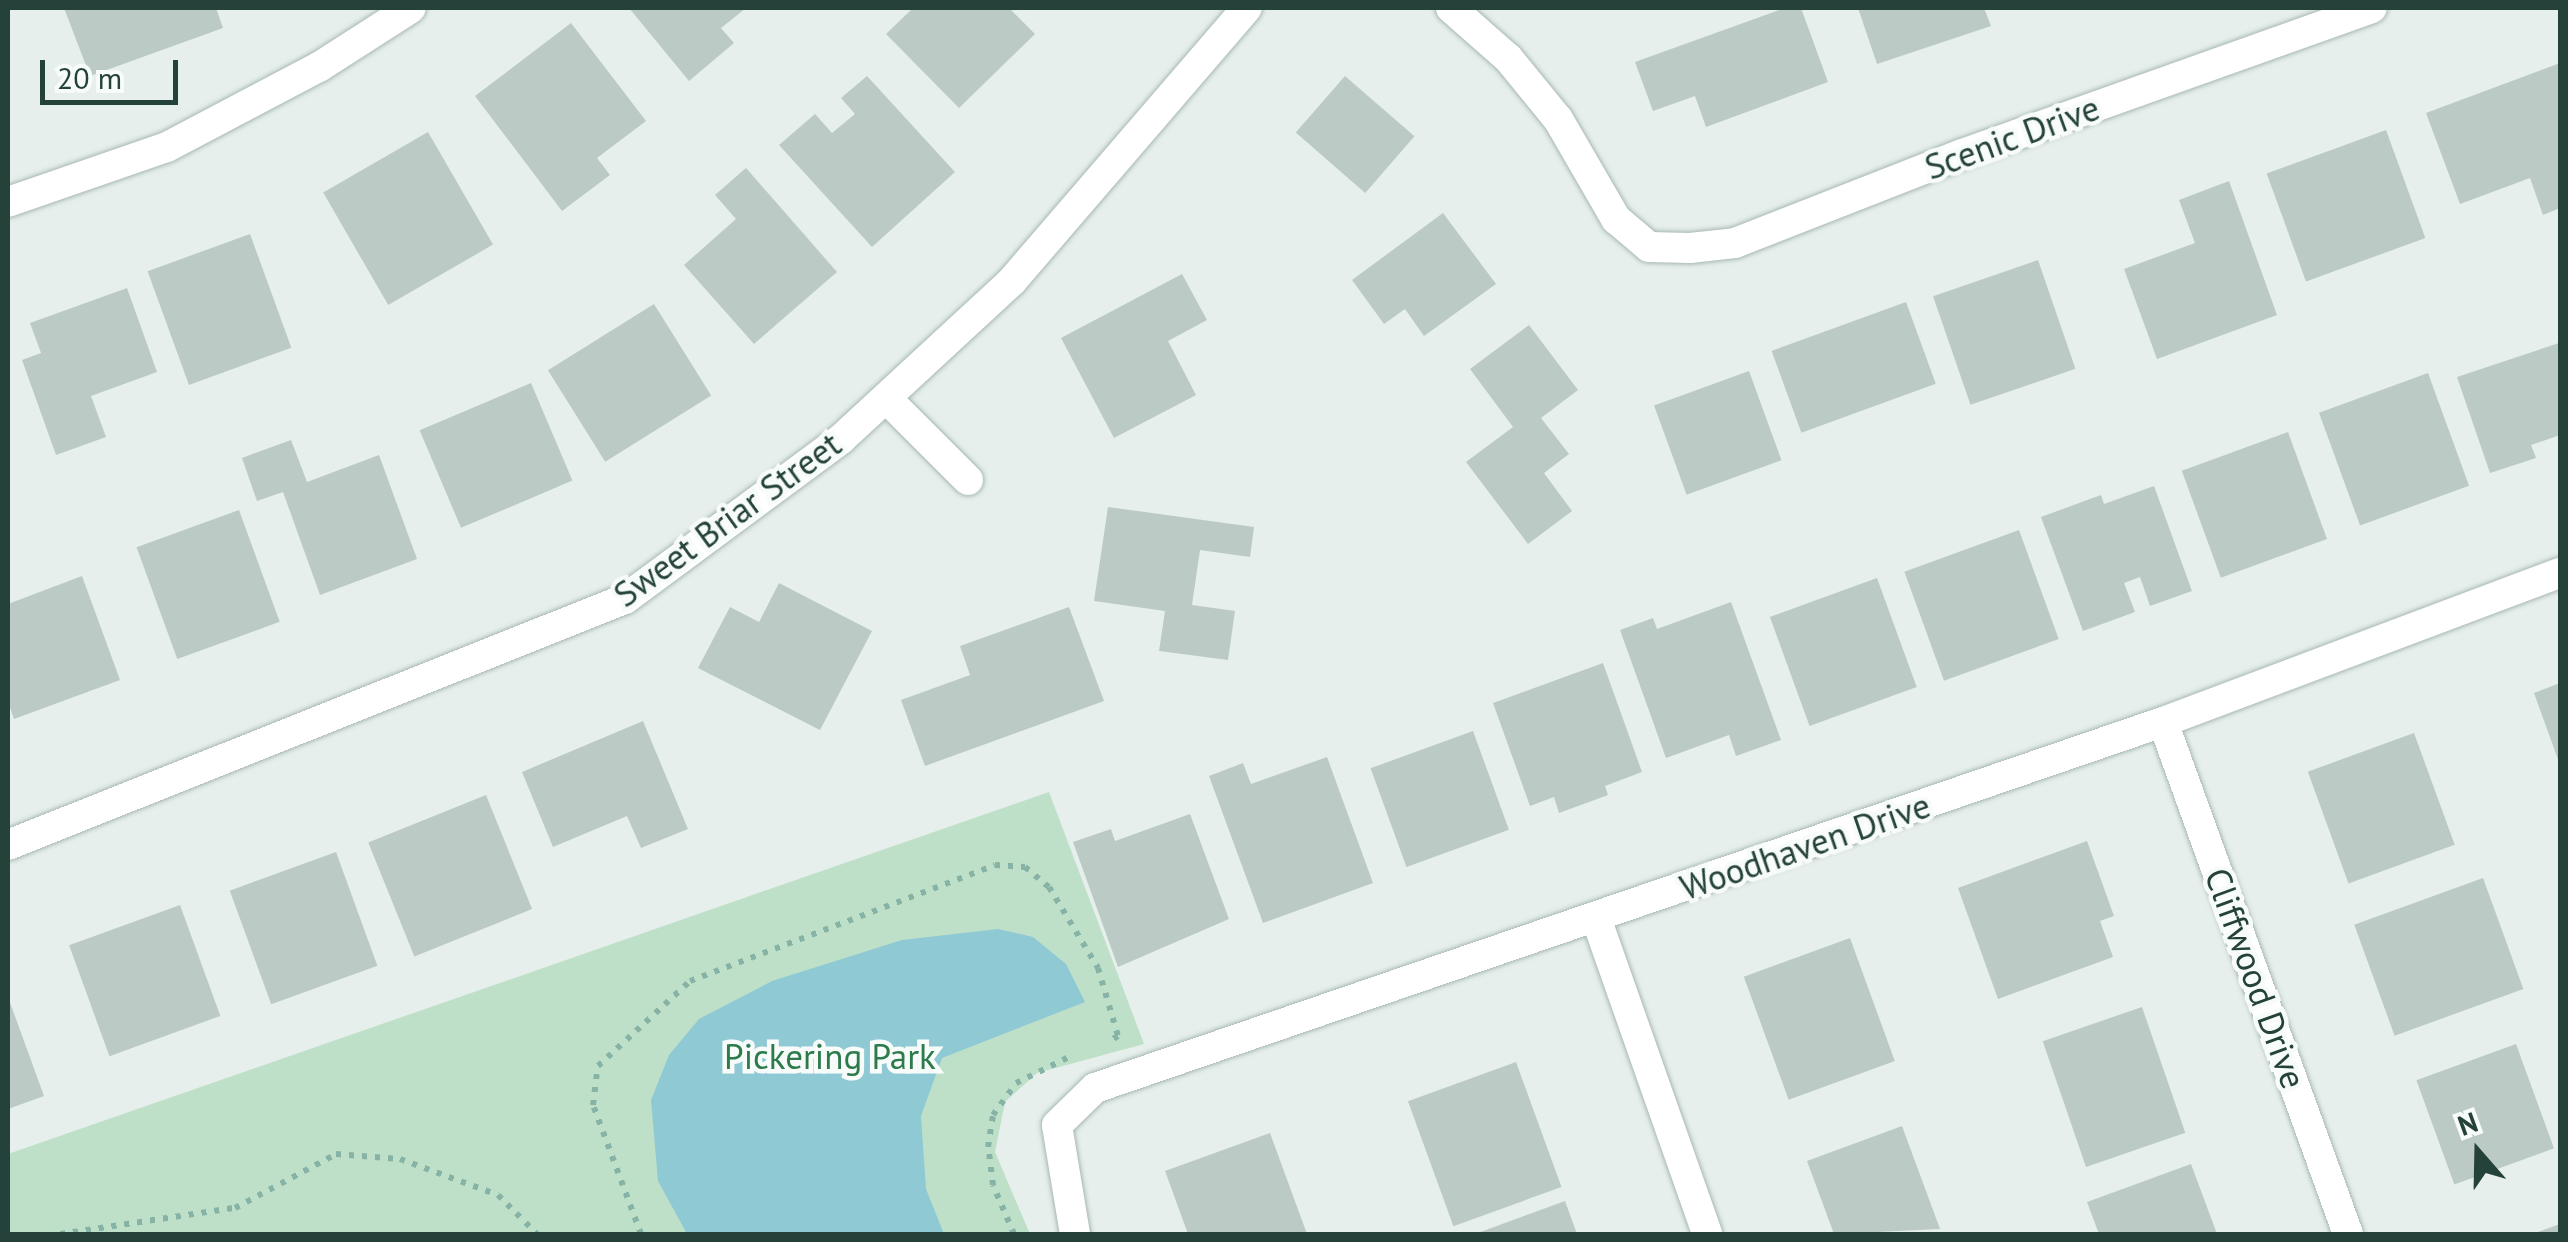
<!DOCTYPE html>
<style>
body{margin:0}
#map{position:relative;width:2568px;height:1242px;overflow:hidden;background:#e6efeb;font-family:"PT Sans",sans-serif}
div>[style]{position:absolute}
.green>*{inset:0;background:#bfe0c8}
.water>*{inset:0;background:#8ec9d4}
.building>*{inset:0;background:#bbcac4;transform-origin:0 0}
.path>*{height:6px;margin-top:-3px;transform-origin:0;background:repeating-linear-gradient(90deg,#86b3a5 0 5px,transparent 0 13px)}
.roads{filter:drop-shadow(0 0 2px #a8b8b2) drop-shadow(0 0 2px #a8b8b2)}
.minor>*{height:30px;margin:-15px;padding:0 15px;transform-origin:15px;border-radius:15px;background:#fff}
span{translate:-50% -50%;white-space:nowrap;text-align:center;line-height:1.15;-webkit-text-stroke:9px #f7fbf9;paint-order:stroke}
.street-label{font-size:35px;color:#24423a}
.park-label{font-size:35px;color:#2d7a4b}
.frame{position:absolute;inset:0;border:10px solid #24423a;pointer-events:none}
.north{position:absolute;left:2428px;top:1102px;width:100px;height:100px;-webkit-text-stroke:8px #f7fbf9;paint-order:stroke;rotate:340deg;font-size:28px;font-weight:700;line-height:40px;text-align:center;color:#24423a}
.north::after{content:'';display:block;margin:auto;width:35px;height:45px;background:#24423a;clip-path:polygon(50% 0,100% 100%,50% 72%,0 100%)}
.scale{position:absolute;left:40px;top:60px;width:138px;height:45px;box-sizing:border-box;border:5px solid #24423a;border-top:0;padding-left:12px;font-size:30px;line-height:35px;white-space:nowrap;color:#24423a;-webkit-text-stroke:8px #f7fbf9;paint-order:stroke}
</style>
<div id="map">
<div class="green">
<i style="clip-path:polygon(1049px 792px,1144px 1044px,1037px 1073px,1005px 1102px,995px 1152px,1030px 1234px,8px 1234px,8px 1154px)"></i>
</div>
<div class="water">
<i style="clip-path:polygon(998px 929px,1033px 937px,1066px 964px,1085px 1002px,942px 1058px,921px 1116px,926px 1189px,944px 1234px,687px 1234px,658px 1181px,651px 1100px,669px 1055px,699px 1019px,772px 981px,902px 940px)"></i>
</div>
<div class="building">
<i style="clip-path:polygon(64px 8px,216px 8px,223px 28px,90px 76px)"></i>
<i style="clip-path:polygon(629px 8px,746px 8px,721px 28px,734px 43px,689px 81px)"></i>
<i style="clip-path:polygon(913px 8px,1009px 8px,1035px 34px,959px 108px,886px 34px)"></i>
<i style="clip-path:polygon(1785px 8px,1801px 8px,1828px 82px,1706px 127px,1695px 96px,1653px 111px,1635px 62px)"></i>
<i style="clip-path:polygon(1858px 8px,1984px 8px,1991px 26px,1877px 64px)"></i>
<i style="clip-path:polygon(571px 23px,646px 121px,597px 158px,610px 175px,562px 211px,475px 96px)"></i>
<i style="clip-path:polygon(2560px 63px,2560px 208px,2543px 215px,2530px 178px,2460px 204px,2426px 113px)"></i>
<i style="clip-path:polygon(867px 76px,955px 172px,872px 247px,779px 145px,815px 114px,832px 133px,855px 114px,841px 98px)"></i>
<i style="left:1345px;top:76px;width:92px;height:75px;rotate:41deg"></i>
<i style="left:2386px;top:130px;width:115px;height:127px;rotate:70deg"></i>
<i style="left:428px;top:132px;width:130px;height:121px;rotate:60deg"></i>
<i style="clip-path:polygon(746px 168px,837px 272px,754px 344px,684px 265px,736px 219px,715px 195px)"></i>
<i style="clip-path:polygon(2229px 181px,2277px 315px,2157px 359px,2124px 269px,2195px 243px,2179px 200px)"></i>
<i style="clip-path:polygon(1443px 213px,1496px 284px,1424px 336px,1405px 309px,1384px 324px,1352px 280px)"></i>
<i style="left:250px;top:234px;width:121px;height:109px;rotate:70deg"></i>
<i style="left:2038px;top:260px;width:115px;height:111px;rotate:71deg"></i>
<i style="clip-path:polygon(1182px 274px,1207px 320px,1168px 341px,1196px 395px,1114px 438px,1061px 338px)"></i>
<i style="clip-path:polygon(127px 288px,157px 372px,91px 396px,106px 437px,56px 455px,22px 360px,41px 353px,30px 323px)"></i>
<i style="left:1906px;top:302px;width:87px;height:143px;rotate:70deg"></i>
<i style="left:654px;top:304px;width:108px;height:125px;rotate:58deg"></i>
<i style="clip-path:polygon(1529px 325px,1578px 390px,1541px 418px,1569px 454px,1544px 473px,1572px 511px,1528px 544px,1466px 462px,1513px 427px,1470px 369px)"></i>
<i style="clip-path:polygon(2559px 343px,2560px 435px,2531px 445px,2536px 458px,2490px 473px,2457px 377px)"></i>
<i style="left:1749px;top:371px;width:95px;height:101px;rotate:70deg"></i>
<i style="left:2428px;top:373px;width:120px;height:116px;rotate:70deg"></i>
<i style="left:531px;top:383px;width:106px;height:121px;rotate:67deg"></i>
<i style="left:2288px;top:432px;width:114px;height:113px;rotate:70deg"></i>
<i style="clip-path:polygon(291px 440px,307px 482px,379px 455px,417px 559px,320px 595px,283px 492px,257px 501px,242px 458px)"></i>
<i style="clip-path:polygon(2154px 486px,2192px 591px,2150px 606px,2140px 577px,2124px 583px,2135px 612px,2083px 631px,2041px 517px,2101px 495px,2104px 504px)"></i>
<i style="clip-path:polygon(1108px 507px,1254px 527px,1250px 557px,1200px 550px,1192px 605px,1235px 611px,1228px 660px,1159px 651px,1165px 611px,1094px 601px)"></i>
<i style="left:239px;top:510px;width:119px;height:109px;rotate:70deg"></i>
<i style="left:2019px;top:530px;width:116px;height:122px;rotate:70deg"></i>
<i style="clip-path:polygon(82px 576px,120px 680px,14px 719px,8px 702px,8px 604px)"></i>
<i style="left:1877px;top:578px;width:116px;height:114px;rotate:70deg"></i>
<i style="clip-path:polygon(779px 583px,872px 631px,820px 730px,698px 668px,730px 607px,759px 622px)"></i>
<i style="clip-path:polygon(1731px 602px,1781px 740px,1736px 756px,1729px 735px,1666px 758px,1620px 630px,1653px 618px,1657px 629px)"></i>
<i style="clip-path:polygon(1069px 607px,1104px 701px,925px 766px,901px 700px,970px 675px,960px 646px)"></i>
<i style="clip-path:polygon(1603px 663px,1642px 772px,1605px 786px,1608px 795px,1559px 813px,1554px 797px,1530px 806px,1493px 703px)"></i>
<i style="clip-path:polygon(2560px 683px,2560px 765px,2534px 693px)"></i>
<i style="clip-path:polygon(643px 721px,688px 829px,641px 848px,627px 816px,553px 847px,522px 772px)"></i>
<i style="left:1473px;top:731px;width:105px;height:109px;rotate:70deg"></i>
<i style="left:2414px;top:733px;width:119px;height:113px;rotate:70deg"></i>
<i style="clip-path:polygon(1327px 757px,1373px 883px,1263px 923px,1209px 776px,1243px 763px,1251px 784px)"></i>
<i style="left:486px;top:795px;width:123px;height:127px;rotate:68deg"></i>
<i style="clip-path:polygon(1190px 814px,1229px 919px,1118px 967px,1073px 842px,1111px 829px,1115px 841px)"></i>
<i style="clip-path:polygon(2087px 841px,2114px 916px,2100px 921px,2113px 957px,1998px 999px,1958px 888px)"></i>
<i style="left:336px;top:852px;width:121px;height:113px;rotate:70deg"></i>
<i style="left:2483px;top:878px;width:118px;height:137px;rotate:70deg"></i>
<i style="left:180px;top:905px;width:118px;height:118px;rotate:70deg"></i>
<i style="left:1850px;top:938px;width:131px;height:113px;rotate:70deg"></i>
<i style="clip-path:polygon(8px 997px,44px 1096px,8px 1109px)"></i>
<i style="left:2142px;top:1007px;width:133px;height:105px;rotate:71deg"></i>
<i style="left:2516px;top:1044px;width:111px;height:106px;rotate:70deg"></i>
<i style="left:1516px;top:1062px;width:133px;height:115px;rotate:70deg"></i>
<i style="clip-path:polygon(1902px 1126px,1940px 1229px,1834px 1234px,1807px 1161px)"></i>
<i style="clip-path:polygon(1270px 1133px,1307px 1234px,1188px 1234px,1165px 1171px)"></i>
<i style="clip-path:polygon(2191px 1164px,2217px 1234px,2099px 1234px,2087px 1202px)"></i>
<i style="clip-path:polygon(1565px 1201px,1577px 1234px,1475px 1234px)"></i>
<i style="clip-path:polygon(2560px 1224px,2560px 1234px,2532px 1234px)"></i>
</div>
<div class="path">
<i style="left:60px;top:1234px;width:177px;rotate:-8.5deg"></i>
<i style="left:235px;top:1208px;width:115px;rotate:-28.1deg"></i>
<i style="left:336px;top:1154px;width:64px;rotate:4.5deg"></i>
<i style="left:400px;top:1159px;width:104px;rotate:20.2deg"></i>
<i style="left:498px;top:1195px;width:55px;rotate:45deg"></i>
<i style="left:641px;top:1234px;width:138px;rotate:-110.4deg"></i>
<i style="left:593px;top:1105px;width:39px;rotate:-83deg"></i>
<i style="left:598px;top:1066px;width:125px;rotate:-42.7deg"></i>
<i style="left:690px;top:981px;width:326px;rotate:-20.8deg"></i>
<i style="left:995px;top:865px;width:30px;rotate:4deg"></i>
<i style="left:1025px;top:867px;width:31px;rotate:40deg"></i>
<i style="left:1049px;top:887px;width:95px;rotate:58.8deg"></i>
<i style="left:1098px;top:968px;width:71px;rotate:73.6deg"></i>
<i style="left:1118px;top:1036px;width:6px;rotate:149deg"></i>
<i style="left:1014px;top:1234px;width:53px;rotate:-113.2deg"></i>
<i style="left:993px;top:1185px;width:38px;rotate:-97deg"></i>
<i style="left:988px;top:1147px;width:32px;rotate:-81deg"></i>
<i style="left:993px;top:1115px;width:39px;rotate:-54deg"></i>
<i style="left:1016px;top:1083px;width:59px;rotate:-26.1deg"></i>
</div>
<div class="roads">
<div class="minor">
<i style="left:1451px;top:8px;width:76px;rotate:41.3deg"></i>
<i style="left:1508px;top:58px;width:79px;rotate:50.7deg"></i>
<i style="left:1558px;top:119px;width:116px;rotate:59.9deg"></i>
<i style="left:1616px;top:219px;width:43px;rotate:40.3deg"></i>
<i style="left:1649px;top:247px;width:41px;rotate:1.4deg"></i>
<i style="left:1690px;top:248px;width:45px;rotate:-6.3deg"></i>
<i style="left:1735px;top:243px;width:244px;rotate:-21.4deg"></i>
<i style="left:1962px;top:154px;width:435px;rotate:-19.6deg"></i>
<i style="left:8px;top:202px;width:168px;rotate:-19.1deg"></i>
<i style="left:167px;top:147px;width:172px;rotate:-27.8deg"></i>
<i style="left:319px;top:67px;width:109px;rotate:-32.7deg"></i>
<i style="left:886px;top:398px;width:116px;rotate:45deg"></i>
<i style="left:2163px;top:722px;width:544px;rotate:70.13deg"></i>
<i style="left:8px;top:845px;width:664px;rotate:-21.74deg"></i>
<i style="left:625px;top:599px;width:269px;rotate:-36.5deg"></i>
<i style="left:841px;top:439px;width:233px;rotate:-42.7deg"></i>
<i style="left:1012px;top:281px;width:360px;rotate:-49.3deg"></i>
<i style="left:1596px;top:918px;width:335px;rotate:70.6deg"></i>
<i style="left:1075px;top:1234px;width:110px;rotate:-99.4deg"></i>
<i style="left:1057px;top:1125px;width:53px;rotate:-44.2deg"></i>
<i style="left:1095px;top:1088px;width:1129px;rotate:-18.92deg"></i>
<i style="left:2163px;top:722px;width:424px;rotate:-20.6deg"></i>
</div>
</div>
<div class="street-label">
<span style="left:2012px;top:137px;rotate:-20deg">Scenic Drive</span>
<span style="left:727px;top:519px;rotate:-36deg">Sweet Briar Street</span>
<span style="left:1805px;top:846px;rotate:-19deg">Woodhaven Drive</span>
<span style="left:2256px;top:978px;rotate:70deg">Cliffwood Drive</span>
</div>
<div class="park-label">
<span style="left:830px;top:1056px">Pickering Park</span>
</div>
<div class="frame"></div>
<div class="north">N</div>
<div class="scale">20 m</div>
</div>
